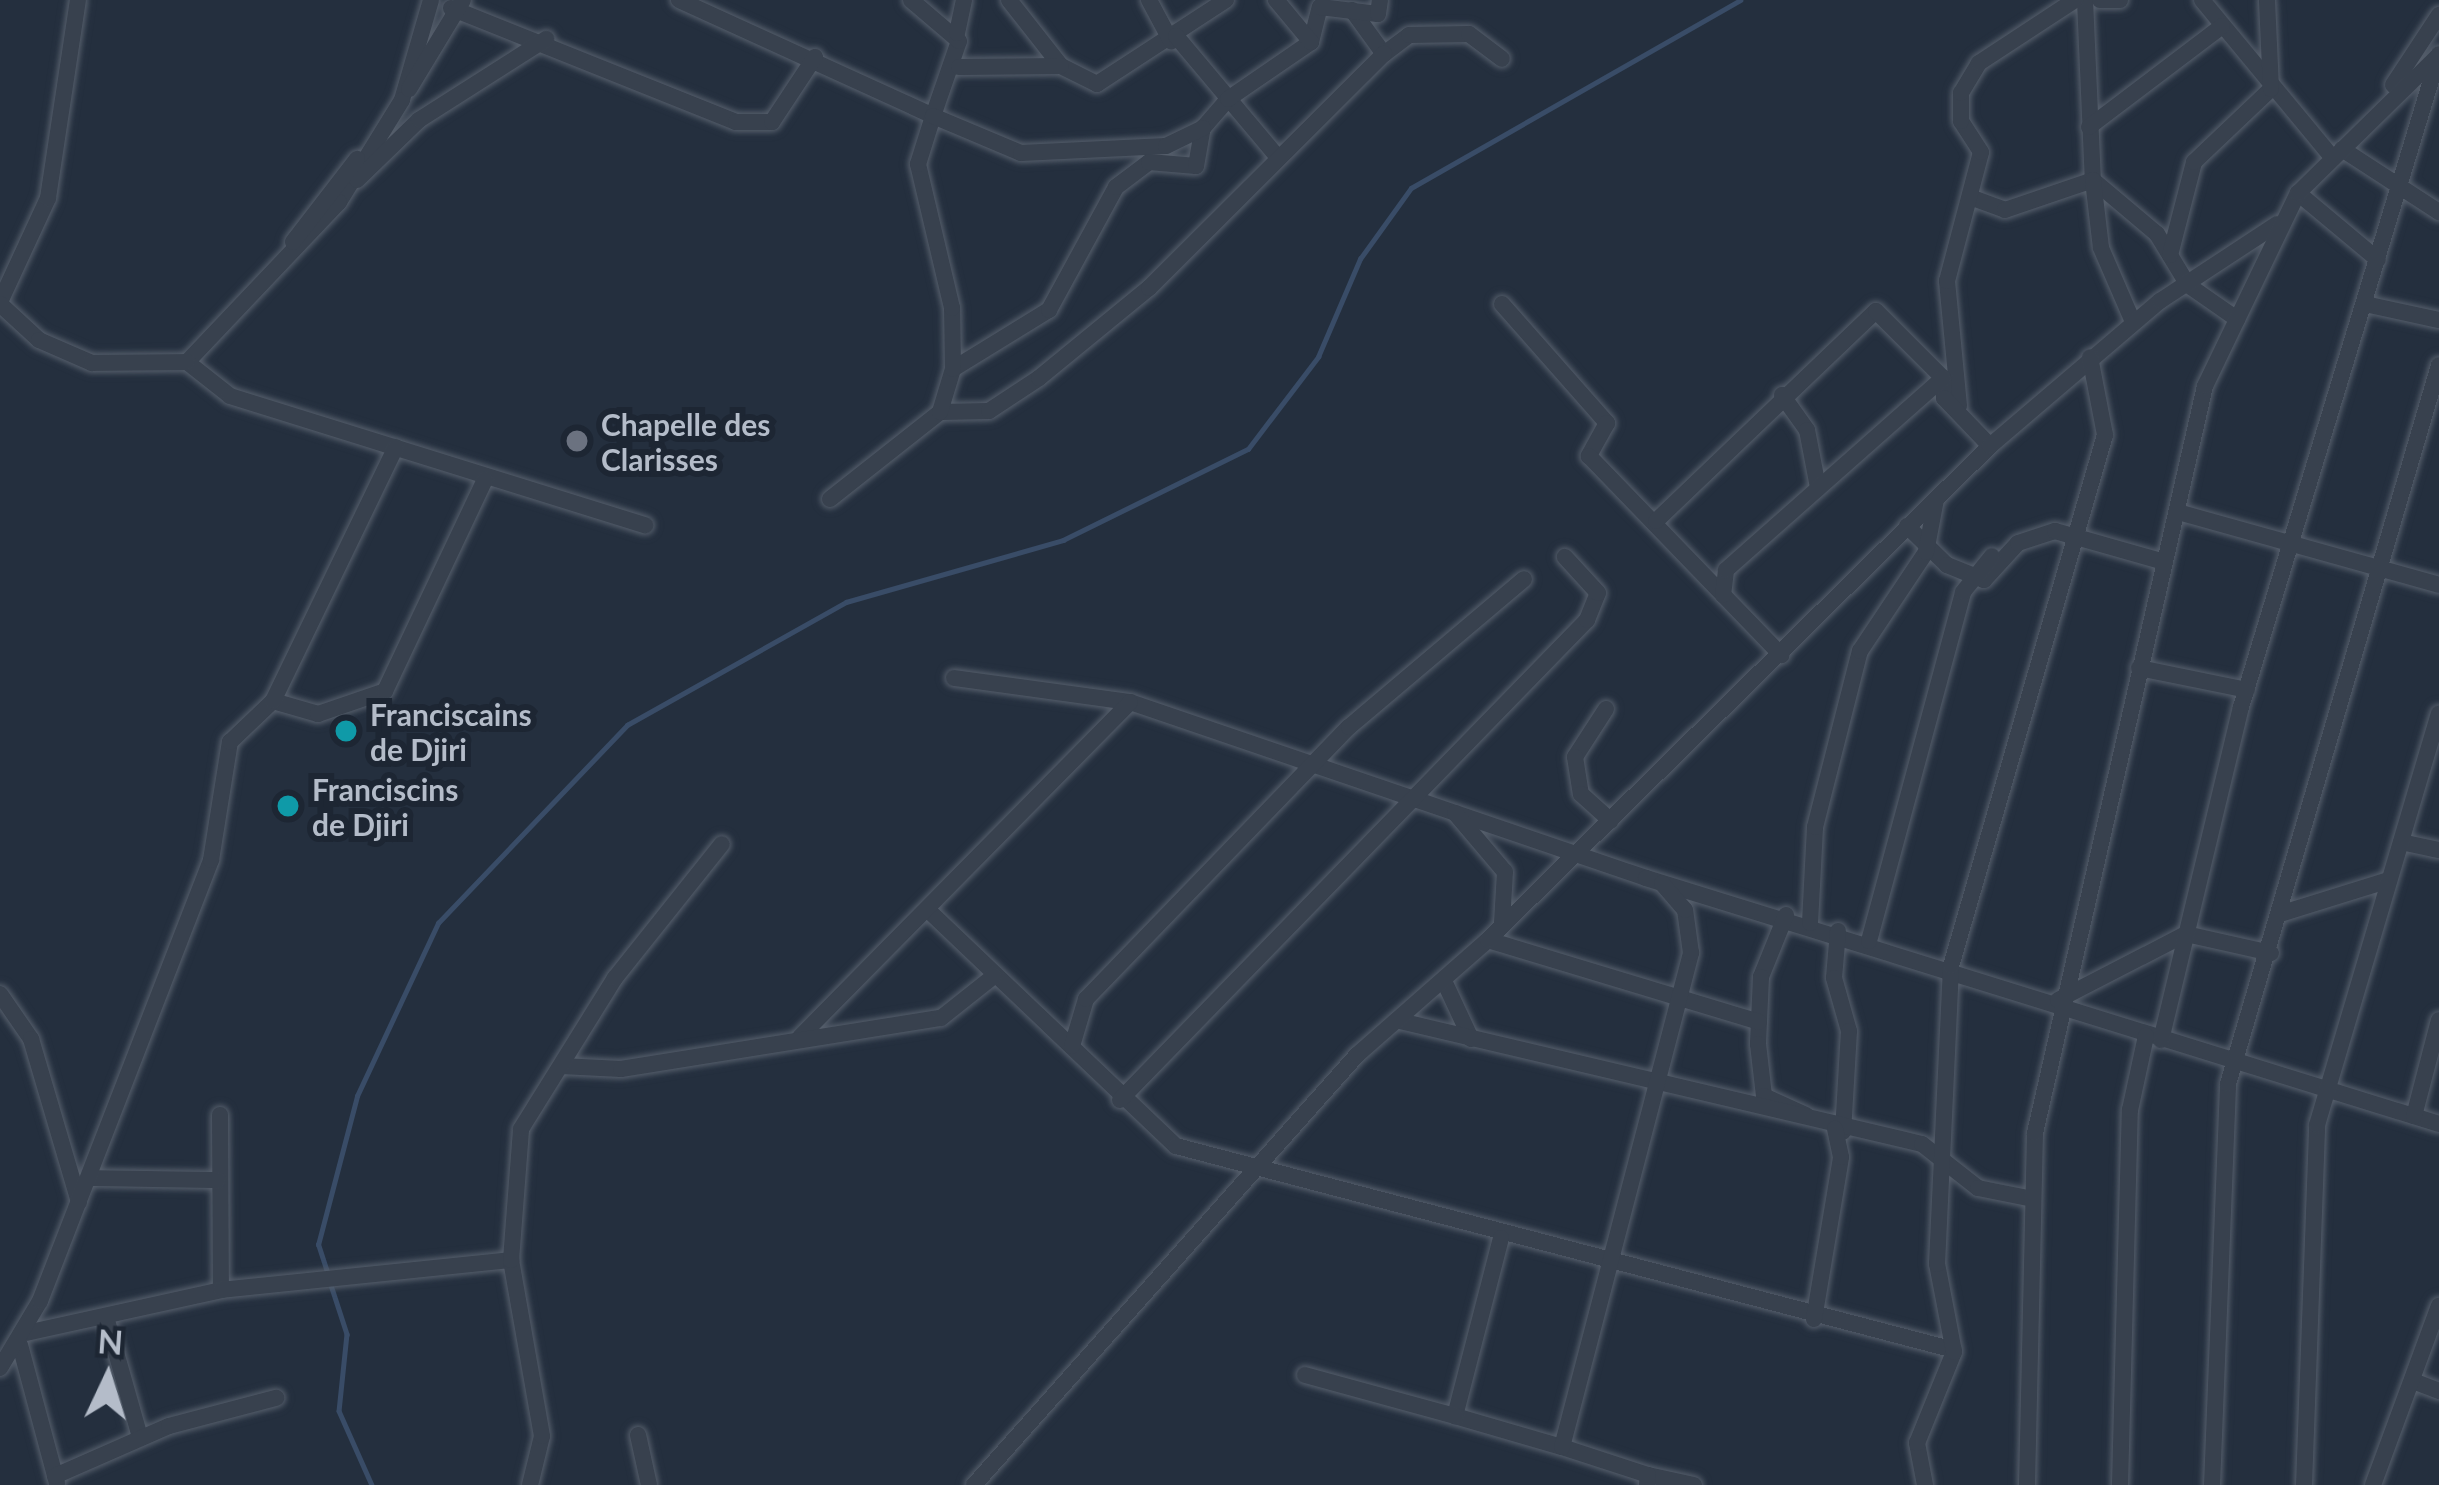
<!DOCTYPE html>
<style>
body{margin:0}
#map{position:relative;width:2439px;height:1485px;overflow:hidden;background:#242f3e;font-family:Lato,sans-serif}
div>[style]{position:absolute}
.stream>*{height:4.5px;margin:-2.25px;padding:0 2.25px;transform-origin:2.25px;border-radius:2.25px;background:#394c67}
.roads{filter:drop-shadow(0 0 3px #565f6c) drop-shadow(0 0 3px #565f6c)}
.minor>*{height:16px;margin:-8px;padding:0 8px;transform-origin:8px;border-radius:8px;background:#38414e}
.dots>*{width:33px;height:33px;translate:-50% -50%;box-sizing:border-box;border:6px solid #1d2633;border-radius:50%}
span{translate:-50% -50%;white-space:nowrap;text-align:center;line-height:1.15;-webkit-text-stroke:12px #1d2633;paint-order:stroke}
.poi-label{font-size:30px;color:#b4bcc9;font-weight:700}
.left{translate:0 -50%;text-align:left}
.north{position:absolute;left:48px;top:1317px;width:120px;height:120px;-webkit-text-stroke:9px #1d2633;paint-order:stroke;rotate:4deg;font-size:33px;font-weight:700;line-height:48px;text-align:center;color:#b4bcc9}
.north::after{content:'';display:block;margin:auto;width:42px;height:54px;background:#b4bcc9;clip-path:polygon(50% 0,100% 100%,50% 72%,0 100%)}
</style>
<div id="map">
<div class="stream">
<i style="left:328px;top:1275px;width:32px;rotate:-108deg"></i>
<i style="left:318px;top:1245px;width:154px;rotate:-75.3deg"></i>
<i style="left:357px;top:1096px;width:191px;rotate:-64.9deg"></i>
<i style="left:438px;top:923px;width:274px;rotate:-46.3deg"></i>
<i style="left:627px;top:725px;width:251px;rotate:-29.3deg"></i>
<i style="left:846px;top:602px;width:226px;rotate:-15.9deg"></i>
<i style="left:1063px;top:540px;width:206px;rotate:-26.2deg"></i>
<i style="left:1248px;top:449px;width:116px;rotate:-52.7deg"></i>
<i style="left:1318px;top:357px;width:107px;rotate:-66.8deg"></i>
<i style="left:1360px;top:259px;width:87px;rotate:-54.3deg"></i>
<i style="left:1411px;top:188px;width:379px;rotate:-29.7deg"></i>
<i style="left:331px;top:1285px;width:52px;rotate:71.9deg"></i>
<i style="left:347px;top:1334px;width:77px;rotate:95.9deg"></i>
<i style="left:339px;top:1411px;width:81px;rotate:66deg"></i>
</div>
<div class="roads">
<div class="minor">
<i style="left:431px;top:0;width:104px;rotate:106.2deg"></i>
<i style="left:402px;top:100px;width:120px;rotate:121.7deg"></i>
<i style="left:339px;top:202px;width:221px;rotate:133.5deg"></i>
<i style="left:187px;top:362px;width:55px;rotate:38.3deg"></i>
<i style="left:230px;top:396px;width:435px;rotate:17.3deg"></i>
<i style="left:679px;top:0;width:279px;rotate:24.5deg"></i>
<i style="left:933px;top:116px;width:79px;rotate:-70.9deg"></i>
<i style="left:959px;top:41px;width:63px;rotate:-139.5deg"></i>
<i style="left:1009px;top:0;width:84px;rotate:51.8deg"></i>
<i style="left:1061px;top:66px;width:40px;rotate:26.6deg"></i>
<i style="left:1097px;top:84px;width:154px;rotate:-33.1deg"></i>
<i style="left:1149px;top:0;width:47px;rotate:61.8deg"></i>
<i style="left:2085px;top:0;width:180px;rotate:87.5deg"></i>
<i style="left:2093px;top:180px;width:84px;rotate:40.2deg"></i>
<i style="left:2157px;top:234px;width:60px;rotate:58.7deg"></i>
<i style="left:2188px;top:285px;width:60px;rotate:34.8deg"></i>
<i style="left:2100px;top:0;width:20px"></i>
<i style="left:2202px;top:0;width:201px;rotate:50.4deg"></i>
<i style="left:451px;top:8px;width:307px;rotate:21.8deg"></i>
<i style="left:736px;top:122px;width:36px"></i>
<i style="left:772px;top:122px;width:78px;rotate:-56.5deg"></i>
<i style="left:1352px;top:10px;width:54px;rotate:54deg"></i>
<i style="left:1384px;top:54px;width:31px;rotate:-37deg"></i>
<i style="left:1409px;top:35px;width:60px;rotate:-1deg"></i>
<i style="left:1469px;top:34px;width:41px;rotate:37.1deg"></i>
<i style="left:957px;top:33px;width:34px;rotate:-78deg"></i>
<i style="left:1176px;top:36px;width:154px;rotate:50deg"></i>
<i style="left:1311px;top:42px;width:36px;rotate:-76deg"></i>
<i style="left:1320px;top:7px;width:58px;rotate:6.9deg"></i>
<i style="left:1378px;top:14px;width:14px;rotate:-82deg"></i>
<i style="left:959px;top:67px;width:102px;rotate:-0.6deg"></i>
<i style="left:2393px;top:85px;width:84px;rotate:-56.7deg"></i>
<i style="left:409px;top:89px;width:104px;rotate:-58.8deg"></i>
<i style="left:2089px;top:127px;width:167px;rotate:-37.2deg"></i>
<i style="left:2342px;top:149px;width:116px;rotate:33deg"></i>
<i style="left:357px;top:180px;width:86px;rotate:-44.1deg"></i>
<i style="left:419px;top:120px;width:151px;rotate:-32.5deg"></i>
<i style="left:2298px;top:193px;width:104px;rotate:39.9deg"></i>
<i style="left:1970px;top:197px;width:37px;rotate:20deg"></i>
<i style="left:2005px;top:210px;width:93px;rotate:-18.8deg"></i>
<i style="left:2093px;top:180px;width:68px;rotate:83.3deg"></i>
<i style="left:2101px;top:248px;width:81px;rotate:66.6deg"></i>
<i style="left:293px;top:242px;width:105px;rotate:-52.4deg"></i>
<i style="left:2170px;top:255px;width:96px;rotate:-75.5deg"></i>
<i style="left:2194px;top:162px;width:106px;rotate:-43.5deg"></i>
<i style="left:2271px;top:89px;width:89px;rotate:-92.6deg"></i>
<i style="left:0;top:302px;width:115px;rotate:-65.2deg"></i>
<i style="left:48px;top:198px;width:200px;rotate:-81.4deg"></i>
<i style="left:0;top:304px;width:53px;rotate:42.7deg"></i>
<i style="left:39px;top:340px;width:58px;rotate:23.5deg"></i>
<i style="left:92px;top:363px;width:95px;rotate:-0.6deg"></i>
<i style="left:1502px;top:304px;width:159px;rotate:48.6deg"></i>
<i style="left:1607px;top:423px;width:38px;rotate:119deg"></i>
<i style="left:1589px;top:456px;width:277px;rotate:46deg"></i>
<i style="left:2365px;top:304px;width:76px;rotate:12.2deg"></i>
<i style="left:953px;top:369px;width:113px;rotate:-31.6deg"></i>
<i style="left:1049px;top:310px;width:140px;rotate:-61.4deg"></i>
<i style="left:1116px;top:187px;width:41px;rotate:-37.1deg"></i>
<i style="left:1149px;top:162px;width:47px;rotate:4.9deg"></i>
<i style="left:1196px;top:166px;width:39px;rotate:-80deg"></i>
<i style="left:1203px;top:128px;width:38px;rotate:-49deg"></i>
<i style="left:1228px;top:99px;width:101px;rotate:-34.5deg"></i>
<i style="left:1311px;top:42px;width:55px;rotate:-129.8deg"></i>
<i style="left:1782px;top:395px;width:43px;rotate:54.5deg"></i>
<i style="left:1807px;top:430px;width:58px;rotate:79.1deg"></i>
<i style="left:1959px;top:406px;width:126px;rotate:-95.5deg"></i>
<i style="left:1947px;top:281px;width:133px;rotate:-75.2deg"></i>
<i style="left:1981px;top:152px;width:37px;rotate:-123deg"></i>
<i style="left:1961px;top:121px;width:28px;rotate:-90deg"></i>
<i style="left:1961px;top:93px;width:35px;rotate:-59deg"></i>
<i style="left:1979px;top:63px;width:115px;rotate:-33.3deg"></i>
<i style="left:940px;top:412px;width:49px;rotate:-1.2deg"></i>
<i style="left:989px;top:411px;width:60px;rotate:-33.4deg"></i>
<i style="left:1039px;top:378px;width:142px;rotate:-39.3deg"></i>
<i style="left:1149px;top:288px;width:332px;rotate:-44.9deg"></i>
<i style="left:830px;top:499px;width:140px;rotate:-38.3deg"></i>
<i style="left:940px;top:412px;width:45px;rotate:-73.2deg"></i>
<i style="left:953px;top:369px;width:61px;rotate:-90.9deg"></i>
<i style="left:952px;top:308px;width:148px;rotate:-103.3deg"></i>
<i style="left:918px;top:164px;width:50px;rotate:-72.6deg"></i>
<i style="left:933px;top:116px;width:95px;rotate:22.8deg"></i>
<i style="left:1021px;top:153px;width:145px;rotate:-2.8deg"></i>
<i style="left:1166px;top:146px;width:41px;rotate:-25.9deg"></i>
<i style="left:2178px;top:512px;width:271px;rotate:15.6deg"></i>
<i style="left:1656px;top:521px;width:304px;rotate:-43.7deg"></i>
<i style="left:1876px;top:311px;width:95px;rotate:45deg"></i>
<i style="left:1943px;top:378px;width:20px;rotate:87deg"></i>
<i style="left:1944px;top:398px;width:66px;rotate:46.2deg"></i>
<i style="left:1907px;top:526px;width:56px;rotate:44.3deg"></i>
<i style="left:1947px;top:565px;width:40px;rotate:22deg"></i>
<i style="left:1984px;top:580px;width:50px;rotate:-47.4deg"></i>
<i style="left:2018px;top:543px;width:39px;rotate:-18deg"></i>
<i style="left:2055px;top:531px;width:110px;rotate:15.8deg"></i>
<i style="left:1723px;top:595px;width:25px;rotate:-83deg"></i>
<i style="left:1726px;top:570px;width:290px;rotate:-41.5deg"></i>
<i style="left:2139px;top:668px;width:110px;rotate:11.5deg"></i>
<i style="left:954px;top:678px;width:178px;rotate:7.8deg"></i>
<i style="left:1130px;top:702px;width:545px;rotate:18.83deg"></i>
<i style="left:1646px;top:878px;width:830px;rotate:17.23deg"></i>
<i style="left:273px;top:701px;width:47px;rotate:16.1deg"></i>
<i style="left:318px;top:714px;width:71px;rotate:-18.9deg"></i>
<i style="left:385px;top:691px;width:234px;rotate:-64.7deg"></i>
<i style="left:1606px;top:709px;width:57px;rotate:122.9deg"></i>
<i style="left:1575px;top:757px;width:37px;rotate:81deg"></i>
<i style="left:1581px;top:794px;width:40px;rotate:42deg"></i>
<i style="left:1455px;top:813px;width:77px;rotate:49.7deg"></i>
<i style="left:1505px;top:872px;width:51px;rotate:93.4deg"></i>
<i style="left:2401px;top:842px;width:39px;rotate:12deg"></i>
<i style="left:929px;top:911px;width:341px;rotate:43.6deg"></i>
<i style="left:1176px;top:1146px;width:804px;rotate:14.69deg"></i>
<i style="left:2283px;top:913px;width:111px;rotate:-17.3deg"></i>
<i style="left:1786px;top:915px;width:67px;rotate:112deg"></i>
<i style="left:1761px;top:977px;width:67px;rotate:92.6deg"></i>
<i style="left:1758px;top:1044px;width:52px;rotate:83.4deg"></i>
<i style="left:1764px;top:1096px;width:46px;rotate:24.3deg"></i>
<i style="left:1810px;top:923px;width:96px;rotate:-87deg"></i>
<i style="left:1815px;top:827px;width:182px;rotate:-75.7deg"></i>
<i style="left:1860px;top:651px;width:119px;rotate:-56.3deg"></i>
<i style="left:1926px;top:552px;width:54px;rotate:-79.3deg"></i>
<i style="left:1838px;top:931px;width:47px;rotate:94.9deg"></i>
<i style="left:1834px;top:978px;width:55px;rotate:74.2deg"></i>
<i style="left:1849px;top:1031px;width:101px;rotate:93.4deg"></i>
<i style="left:1488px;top:940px;width:283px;rotate:16.8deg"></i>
<i style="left:1869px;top:941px;width:361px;rotate:-74.9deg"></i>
<i style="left:1963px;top:592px;width:46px;rotate:-51.1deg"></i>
<i style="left:1444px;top:981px;width:64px;rotate:65deg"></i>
<i style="left:0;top:994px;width:55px;rotate:55.4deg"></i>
<i style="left:31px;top:1039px;width:170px;rotate:73.6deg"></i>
<i style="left:2058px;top:1000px;width:144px;rotate:-27.3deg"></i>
<i style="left:2186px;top:934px;width:87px;rotate:12.6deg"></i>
<i style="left:1400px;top:1021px;width:536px;rotate:13.26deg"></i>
<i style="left:1922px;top:1144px;width:71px;rotate:38.2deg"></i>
<i style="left:1978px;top:1188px;width:56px;rotate:11.3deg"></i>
<i style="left:800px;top:1037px;width:470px;rotate:-45.4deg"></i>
<i style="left:2161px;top:1040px;width:342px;rotate:-76.5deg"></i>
<i style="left:2241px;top:707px;width:682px;rotate:-73.13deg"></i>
<i style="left:1072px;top:1046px;width:49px;rotate:-73.4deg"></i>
<i style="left:1086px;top:999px;width:378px;rotate:-46deg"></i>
<i style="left:1349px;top:727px;width:229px;rotate:-40.2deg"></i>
<i style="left:561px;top:1066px;width:60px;rotate:2.9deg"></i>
<i style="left:621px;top:1069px;width:324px;rotate:-9.1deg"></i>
<i style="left:941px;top:1018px;width:68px;rotate:-38.4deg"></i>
<i style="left:1120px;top:1100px;width:670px;rotate:-45.79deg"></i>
<i style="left:1587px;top:620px;width:29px;rotate:-68deg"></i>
<i style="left:1598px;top:593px;width:49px;rotate:-132.5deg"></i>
<i style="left:220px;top:1115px;width:175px;rotate:89.7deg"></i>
<i style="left:2414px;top:1116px;width:99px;rotate:-75.4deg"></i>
<i style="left:89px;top:1178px;width:129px;rotate:0.9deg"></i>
<i style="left:1501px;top:1238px;width:184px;rotate:104.5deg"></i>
<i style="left:1455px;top:1416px;width:111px;rotate:16.2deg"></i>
<i style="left:106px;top:1317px;width:125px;rotate:74.2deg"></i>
<i style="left:1814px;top:1319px;width:164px;rotate:-80.5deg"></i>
<i style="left:1841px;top:1157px;width:29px;rotate:-102deg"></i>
<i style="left:26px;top:1333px;width:200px;rotate:-12.4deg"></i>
<i style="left:221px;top:1290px;width:292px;rotate:-5.9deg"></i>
<i style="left:20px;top:1345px;width:143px;rotate:75deg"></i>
<i style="left:0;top:1368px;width:78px;rotate:-59.2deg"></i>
<i style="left:40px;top:1301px;width:473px;rotate:-68.8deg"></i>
<i style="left:211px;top:860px;width:120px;rotate:-80.9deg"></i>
<i style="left:230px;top:742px;width:59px;rotate:-43.6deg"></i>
<i style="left:273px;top:701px;width:282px;rotate:-64.2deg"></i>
<i style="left:1305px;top:1375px;width:156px;rotate:15.3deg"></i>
<i style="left:2413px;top:1381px;width:28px;rotate:21deg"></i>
<i style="left:638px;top:1435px;width:51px;rotate:77.6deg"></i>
<i style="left:1648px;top:1475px;width:47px;rotate:12.3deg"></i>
<i style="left:55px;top:1476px;width:124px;rotate:-23.7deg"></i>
<i style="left:169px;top:1426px;width:111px;rotate:-14.7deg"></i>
<i style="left:530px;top:1485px;width:50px;rotate:-76.2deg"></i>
<i style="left:542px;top:1436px;width:179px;rotate:-100deg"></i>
<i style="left:511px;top:1260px;width:131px;rotate:-85.6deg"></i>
<i style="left:521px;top:1129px;width:178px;rotate:-58.1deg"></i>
<i style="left:615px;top:978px;width:171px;rotate:-51.4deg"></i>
<i style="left:974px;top:1485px;width:576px;rotate:-48.31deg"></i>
<i style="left:1357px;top:1055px;width:174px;rotate:-41.3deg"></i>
<i style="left:1488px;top:940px;width:704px;rotate:-44.54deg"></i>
<i style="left:1990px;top:446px;width:223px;rotate:-40.5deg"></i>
<i style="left:2160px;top:301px;width:140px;rotate:-33.3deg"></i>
<i style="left:1647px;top:1485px;width:10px;rotate:-84deg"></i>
<i style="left:1648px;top:1475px;width:90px;rotate:-162deg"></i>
<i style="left:1562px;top:1447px;width:511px;rotate:-75.36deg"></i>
<i style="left:1691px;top:953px;width:43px;rotate:-97.9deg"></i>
<i style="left:1685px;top:910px;width:35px;rotate:-131deg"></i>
<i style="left:1925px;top:1485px;width:43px;rotate:-100.8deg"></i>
<i style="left:1917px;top:1443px;width:98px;rotate:-67.9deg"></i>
<i style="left:1954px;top:1352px;width:90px;rotate:-100.9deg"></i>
<i style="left:1937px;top:1264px;width:298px;rotate:-87.3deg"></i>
<i style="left:1951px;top:966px;width:553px;rotate:-73.83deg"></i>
<i style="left:2105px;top:435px;width:79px;rotate:-100.9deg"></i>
<i style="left:2027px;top:1485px;width:352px;rotate:-88.7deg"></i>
<i style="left:2035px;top:1133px;width:766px;rotate:-77.18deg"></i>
<i style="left:2205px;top:386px;width:214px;rotate:-64.3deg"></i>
<i style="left:2298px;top:193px;width:197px;rotate:-44.4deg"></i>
<i style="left:2120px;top:1485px;width:375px;rotate:-88.5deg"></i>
<i style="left:2130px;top:1110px;width:76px;rotate:-77.8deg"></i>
<i style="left:2212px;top:1485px;width:401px;rotate:-87.7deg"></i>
<i style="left:2228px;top:1084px;width:749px;rotate:-73.64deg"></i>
<i style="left:2304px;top:1485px;width:360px;rotate:-87.9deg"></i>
<i style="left:2317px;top:1125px;width:429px;rotate:-73.5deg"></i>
<i style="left:2373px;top:1485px;width:191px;rotate:-69.8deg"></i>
</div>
</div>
<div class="dots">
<i style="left:577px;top:441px;background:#6b7280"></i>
<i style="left:346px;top:731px;background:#0f9aa8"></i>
<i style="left:288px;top:806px;background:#0f9aa8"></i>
</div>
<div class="poi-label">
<span class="left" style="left:601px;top:441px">Chapelle des<br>Clarisses</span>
<span class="left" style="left:370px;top:731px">Franciscains<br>de Djiri</span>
<span class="left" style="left:312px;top:806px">Franciscins<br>de Djiri</span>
</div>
<div class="north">N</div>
</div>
